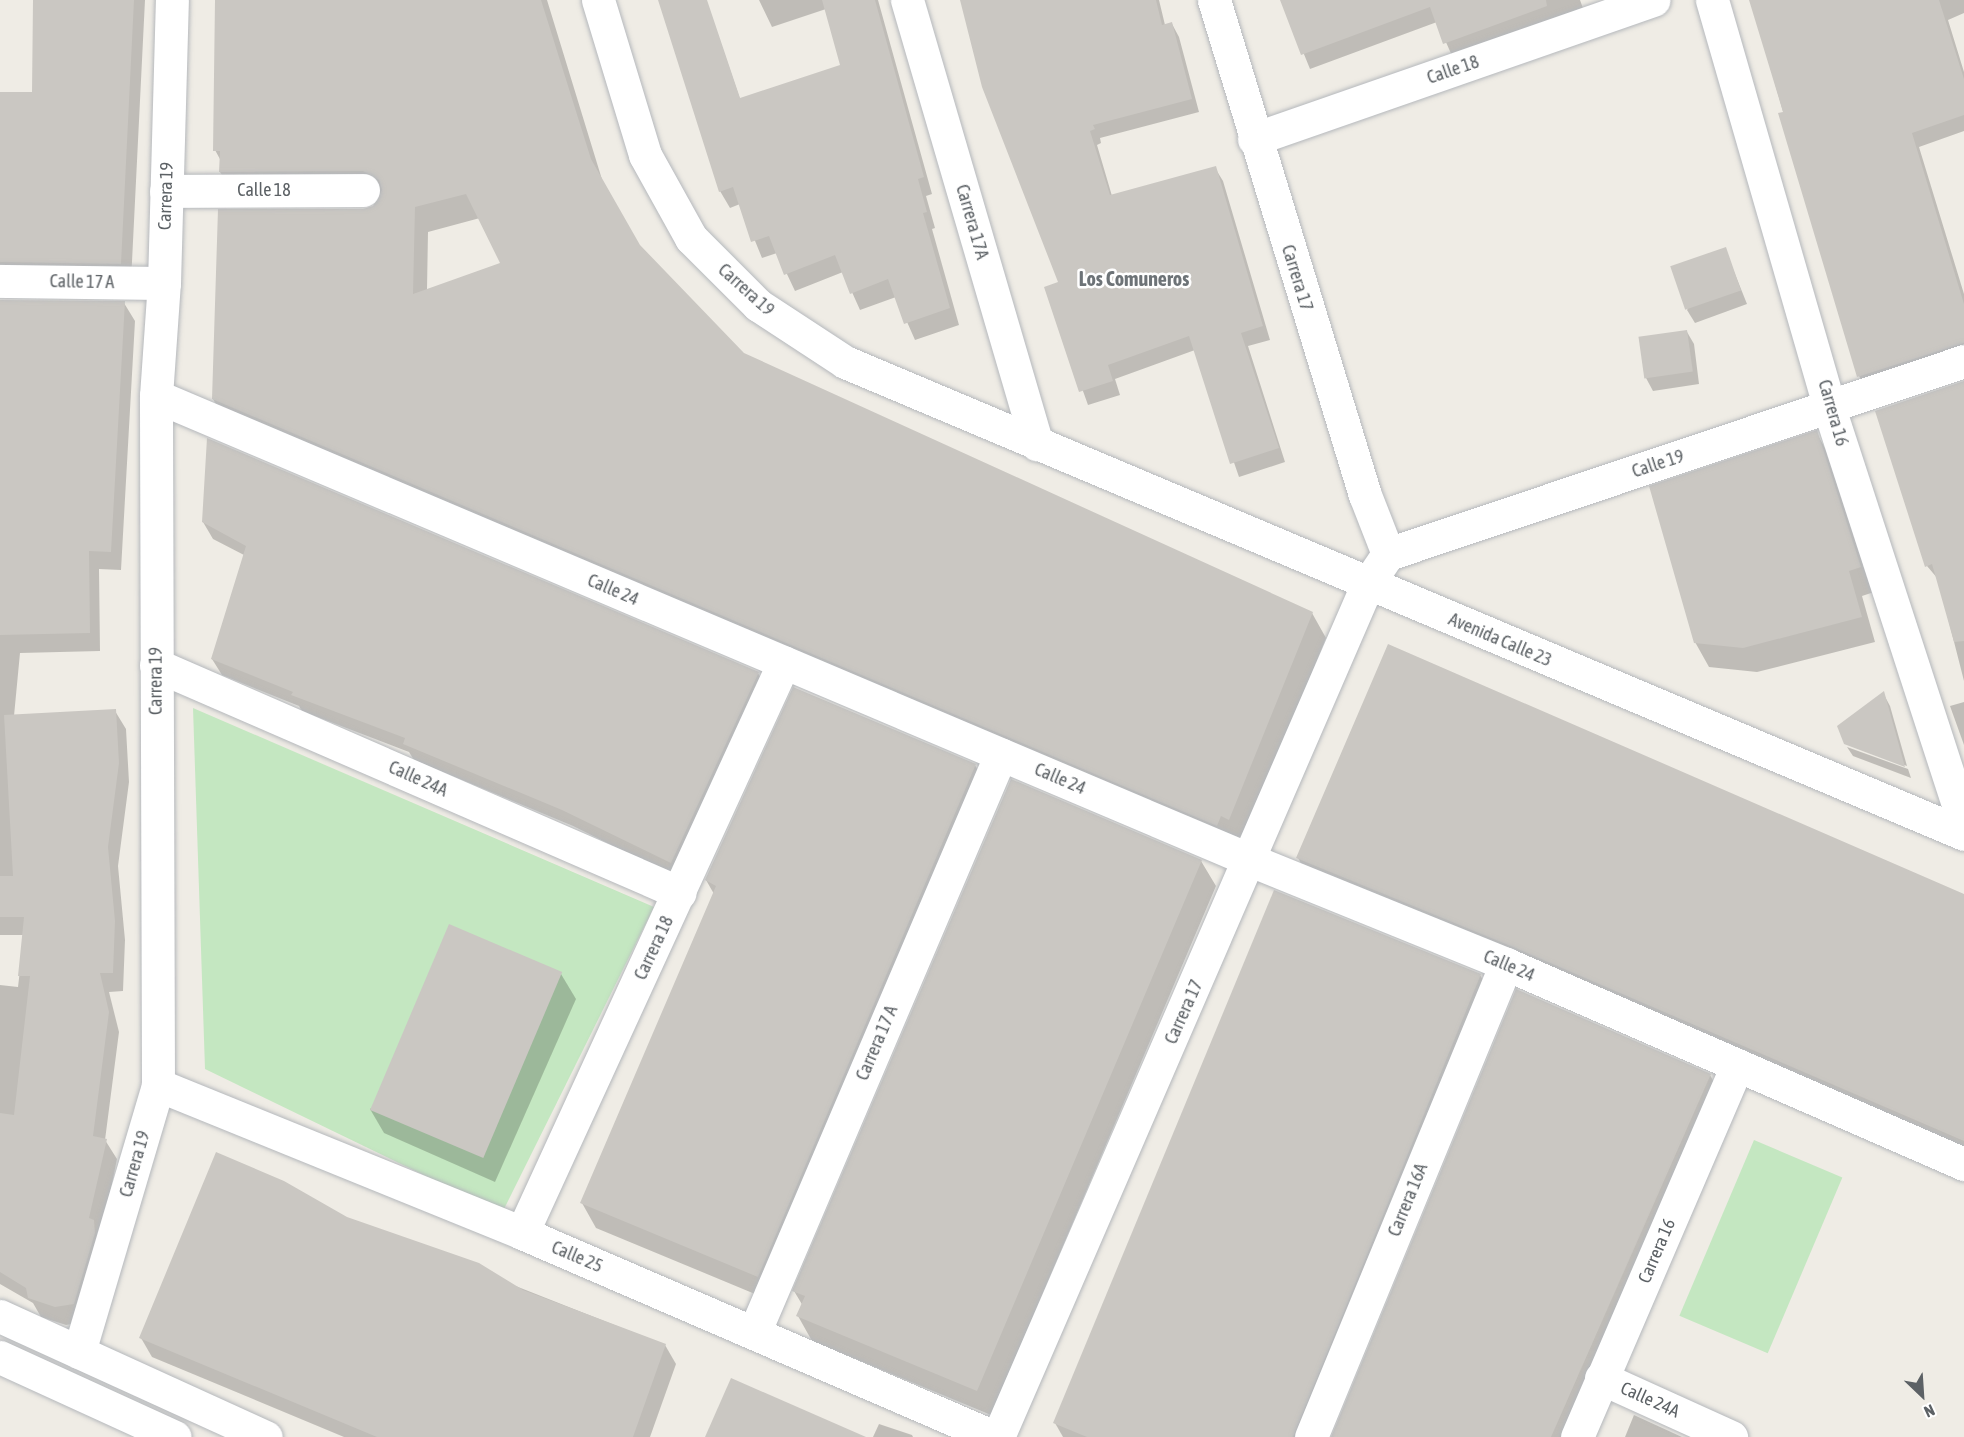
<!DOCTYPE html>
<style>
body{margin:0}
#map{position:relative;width:1964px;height:1437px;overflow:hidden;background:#efece5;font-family:"Asap Condensed",sans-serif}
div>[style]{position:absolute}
.green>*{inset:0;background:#c4e7c1;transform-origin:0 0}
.shadow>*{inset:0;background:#0003}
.building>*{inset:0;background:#cac7c2;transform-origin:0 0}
.roads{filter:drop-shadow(0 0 2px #b5b8bc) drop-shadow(0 0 2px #b5b8bc)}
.minor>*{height:33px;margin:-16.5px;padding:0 16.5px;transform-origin:16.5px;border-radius:16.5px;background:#fff}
span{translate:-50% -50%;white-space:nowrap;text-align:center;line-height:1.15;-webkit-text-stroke:5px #fff;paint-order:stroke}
.street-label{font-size:18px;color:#5c6165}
.neighbourhood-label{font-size:20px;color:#6d7377;font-weight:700}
.north{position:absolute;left:1892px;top:1365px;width:60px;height:60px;-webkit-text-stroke:4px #fff;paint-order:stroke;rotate:155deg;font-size:16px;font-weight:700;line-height:24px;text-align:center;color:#5c6165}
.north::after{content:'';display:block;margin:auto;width:21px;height:27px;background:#5c6165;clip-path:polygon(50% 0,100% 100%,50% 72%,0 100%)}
</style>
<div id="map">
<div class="green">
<i style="clip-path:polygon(193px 708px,654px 907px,502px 1213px,205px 1069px)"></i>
<i style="left:1754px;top:1140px;width:96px;height:191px;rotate:23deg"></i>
</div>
<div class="shadow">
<i style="clip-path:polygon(34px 0,145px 0,131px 282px,0 285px,0 169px,32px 235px)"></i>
<i style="clip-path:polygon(evenodd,216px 0,547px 0,604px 186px,639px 246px,743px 354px,1312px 613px,1326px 638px,1243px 843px,227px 424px,213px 399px,363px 210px,374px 207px,380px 196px,235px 196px,220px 172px,221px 161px,215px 150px,216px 0,480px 218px,502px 263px,427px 290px,428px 232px,480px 218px)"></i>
<i style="clip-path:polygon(659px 0,706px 0,740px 99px,842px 66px,826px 9px,772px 27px,759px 0,878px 0,932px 194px,926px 196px,935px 228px,932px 229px,959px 325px,915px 340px,896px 297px,860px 310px,843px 272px,795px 291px,777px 253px,762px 258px,740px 204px,730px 208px,720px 191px)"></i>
<i style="clip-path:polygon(961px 0,1159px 0,1165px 25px,1172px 24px,1179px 37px,1199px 112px,1100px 138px,1101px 143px,1097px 145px,1112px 196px,1215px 168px,1223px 181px,1270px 340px,1248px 346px,1285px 462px,1239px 477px,1195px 350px,1115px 379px,1120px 395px,1088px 405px,1046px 288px,1060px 283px)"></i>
<i style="clip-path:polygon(1282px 0,1580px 0,1584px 11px,1453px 58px,1437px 22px,1310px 69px)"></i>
<i style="clip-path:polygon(1751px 0,1964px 0,1964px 13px,1948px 20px,1964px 72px,1964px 131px,1919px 147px,1964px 294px,1964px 358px,1867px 390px,1859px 376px)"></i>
<i style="clip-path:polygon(1725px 249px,1747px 304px,1695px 323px,1687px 310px)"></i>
<i style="clip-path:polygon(0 301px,124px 303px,135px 321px,121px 570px,99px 569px,100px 651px,20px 653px,14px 716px,115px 711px,126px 729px,129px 782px,118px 866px,125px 940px,123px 991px,109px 992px,119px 1032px,105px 1140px,117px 1159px,84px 1322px,66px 1325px,41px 1317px,33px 1303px,0 1284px,0 985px,18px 987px,24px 935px,0 935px)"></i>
<i style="clip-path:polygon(1687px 332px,1694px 344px,1699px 384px,1653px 391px,1646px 378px)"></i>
<i style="clip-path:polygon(1964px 382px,1964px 681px,1938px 579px,1927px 566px)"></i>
<i style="clip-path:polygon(1816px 432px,1830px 457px,1874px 592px,1862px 596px,1875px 642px,1757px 672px,1709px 667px,1695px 642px)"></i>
<i style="clip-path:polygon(203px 522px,758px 673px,767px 689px,680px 879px,573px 826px,414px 760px,409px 752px,302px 711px,299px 706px,222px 675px,212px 659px,244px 555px,213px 539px)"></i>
<i style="clip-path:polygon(1883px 693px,1890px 706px,1907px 766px,1845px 743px)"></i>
<i style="clip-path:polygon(1964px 702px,1964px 745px,1950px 706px)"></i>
<i style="clip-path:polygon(1847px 747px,1908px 769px,1911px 778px,1853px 756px)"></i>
<i style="clip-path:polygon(975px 765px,989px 790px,772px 1301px,596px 1228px,582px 1203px,714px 894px,706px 880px)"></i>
<i style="clip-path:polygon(1298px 858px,1964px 895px,1964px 1159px,1312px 883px)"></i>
<i style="clip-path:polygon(1201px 861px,1216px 886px,991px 1415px,812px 1341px,798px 1316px,803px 1306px,794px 1291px)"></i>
<i style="clip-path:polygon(1275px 892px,1480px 975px,1495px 1000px,1315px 1437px,1063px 1437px,1055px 1423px)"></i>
<i style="clip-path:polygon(561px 974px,576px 999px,495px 1182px,384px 1133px,370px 1109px)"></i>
<i style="clip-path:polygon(1710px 1075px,1724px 1100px,1576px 1437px,1333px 1437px)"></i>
<i style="clip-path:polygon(346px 1219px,665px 1345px,676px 1364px,650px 1437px,344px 1437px,152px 1357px,141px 1338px)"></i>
<i style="clip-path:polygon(1634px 1415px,1682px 1437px,1625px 1437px)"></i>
<i style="clip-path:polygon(879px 1424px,912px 1435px,913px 1437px,873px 1437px)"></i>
</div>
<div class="building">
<i style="clip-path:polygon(33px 0,134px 0,121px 264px,0 262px,0 92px,32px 92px)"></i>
<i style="clip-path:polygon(evenodd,215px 0,541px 0,591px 159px,640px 245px,744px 353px,1313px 612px,1229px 820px,1221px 816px,1217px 826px,212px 399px,218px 209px,363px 209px,373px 206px,382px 190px,379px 180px,363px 171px,219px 172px,220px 151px,213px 151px,215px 0,466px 194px,500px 263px,413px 294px,415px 207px,466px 194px)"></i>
<i style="clip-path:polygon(658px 0,707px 0,740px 98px,840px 65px,822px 0,875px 0,924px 177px,918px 179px,927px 212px,923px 213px,950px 308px,904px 324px,888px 279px,850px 294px,835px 255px,784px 275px,769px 236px,751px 242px,733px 187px,719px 192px)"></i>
<i style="clip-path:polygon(960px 0,1156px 0,1162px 25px,1172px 22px,1192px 99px,1093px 125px,1095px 129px,1090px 131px,1110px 195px,1216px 166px,1263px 326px,1241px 333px,1279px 448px,1230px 464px,1189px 336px,1108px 365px,1113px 381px,1079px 392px,1044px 287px,1058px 282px,982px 87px)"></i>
<i style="clip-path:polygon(1280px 0,1546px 0,1547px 6px,1443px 44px,1430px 7px,1301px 55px)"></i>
<i style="clip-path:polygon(1749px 0,1939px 0,1964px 79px,1964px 115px,1912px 133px,1964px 304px,1964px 343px,1857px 377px,1778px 113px,1783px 112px)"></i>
<i style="left:1726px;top:247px;width:46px;height:59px;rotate:71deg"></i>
<i style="clip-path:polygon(0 300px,125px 301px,111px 552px,89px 551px,90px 633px,0 635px)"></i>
<i style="left:1687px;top:330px;width:42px;height:49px;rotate:82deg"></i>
<i style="clip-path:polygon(1964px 381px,1964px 641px,1954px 642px,1932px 564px,1925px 567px,1875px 411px)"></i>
<i style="clip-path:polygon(1817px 430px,1861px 567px,1849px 571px,1862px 617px,1743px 648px,1694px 643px,1649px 486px)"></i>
<i style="clip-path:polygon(207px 438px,759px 672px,671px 863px,562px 810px,403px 744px,405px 738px,291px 695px,293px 692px,211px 659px,246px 546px,202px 522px)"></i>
<i style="clip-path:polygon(1388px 644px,1964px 894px,1964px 1141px,1513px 947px,1296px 858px)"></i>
<i style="clip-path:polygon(793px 687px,976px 764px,758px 1277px,580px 1203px,716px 886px,705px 880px)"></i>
<i style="clip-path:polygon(1884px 691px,1905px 767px,1844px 744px,1837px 726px)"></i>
<i style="clip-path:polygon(116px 709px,119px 763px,108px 847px,115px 921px,113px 973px,100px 973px,109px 1012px,93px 1136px,107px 1139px,89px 1218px,94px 1220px,95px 1233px,74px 1304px,55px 1307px,28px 1298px,26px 1288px,0 1272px,0 1113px,14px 1115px,30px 976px,18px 976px,24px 917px,0 917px,0 876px,13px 876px,4px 715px)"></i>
<i style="clip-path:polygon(1011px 779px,1202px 860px,977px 1391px,796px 1316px,805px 1296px,792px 1291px)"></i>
<i style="clip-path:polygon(1274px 890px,1481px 974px,1293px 1437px,1087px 1437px,1053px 1423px)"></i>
<i style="left:449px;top:924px;width:123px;height:202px;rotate:23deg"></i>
<i style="clip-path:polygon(1516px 989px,1711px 1074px,1551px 1437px,1331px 1437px)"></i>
<i style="clip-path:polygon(216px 1152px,284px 1181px,347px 1217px,479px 1263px,523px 1290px,666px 1344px,633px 1437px,377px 1437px,139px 1338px)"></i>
<i style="clip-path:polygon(731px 1378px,866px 1437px,705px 1437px)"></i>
</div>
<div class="roads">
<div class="minor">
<i style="left:598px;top:0;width:162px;rotate:73.1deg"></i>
<i style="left:645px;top:155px;width:95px;rotate:61deg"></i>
<i style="left:691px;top:238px;width:95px;rotate:45deg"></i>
<i style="left:758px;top:305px;width:104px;rotate:33.2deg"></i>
<i style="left:845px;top:362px;width:1214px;rotate:22.87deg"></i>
<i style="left:907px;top:0;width:463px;rotate:73.7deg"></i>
<i style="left:1214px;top:0;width:518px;rotate:73.04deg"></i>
<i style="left:1365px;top:495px;width:63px;rotate:68.7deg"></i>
<i style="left:1712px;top:0;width:434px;rotate:73.9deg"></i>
<i style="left:1832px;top:417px;width:428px;rotate:72deg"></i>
<i style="left:1254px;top:139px;width:423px;rotate:-19.2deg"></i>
<i style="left:166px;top:191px;width:197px;rotate:-0.3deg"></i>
<i style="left:0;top:281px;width:164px;rotate:0.7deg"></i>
<i style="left:156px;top:396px;width:1188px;rotate:22.98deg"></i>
<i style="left:1250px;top:860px;width:276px;rotate:22.1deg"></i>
<i style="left:1506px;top:964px;width:500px;rotate:23.6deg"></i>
<i style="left:156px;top:665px;width:571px;rotate:23.51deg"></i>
<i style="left:158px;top:1085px;width:393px;rotate:22.1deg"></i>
<i style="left:522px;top:1233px;width:514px;rotate:23.37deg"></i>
<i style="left:522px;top:1233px;width:628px;rotate:-65.35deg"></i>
<i style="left:0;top:1316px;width:292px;rotate:24.5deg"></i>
<i style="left:754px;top:1333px;width:629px;rotate:-66.9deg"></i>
<i style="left:79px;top:1352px;width:278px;rotate:-73.5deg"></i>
<i style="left:158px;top:1085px;width:689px;rotate:-90.17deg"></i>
<i style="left:156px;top:396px;width:113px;rotate:-86deg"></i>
<i style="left:164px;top:283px;width:283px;rotate:-88.4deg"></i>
<i style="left:0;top:1357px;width:192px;rotate:24.6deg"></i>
<i style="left:1601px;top:1378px;width:143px;rotate:24.4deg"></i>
<i style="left:998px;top:1437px;width:928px;rotate:-66.58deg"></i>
<i style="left:1367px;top:585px;width:37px;rotate:-56deg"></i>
<i style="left:1388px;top:554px;width:607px;rotate:-18.52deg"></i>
<i style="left:1311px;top:1437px;width:512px;rotate:-67.6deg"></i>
<i style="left:1577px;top:1437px;width:405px;rotate:-66.7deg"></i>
</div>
</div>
<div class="street-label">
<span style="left:1453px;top:70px;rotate:-19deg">Calle 18</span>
<span style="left:264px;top:190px">Calle 18</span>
<span style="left:166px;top:196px;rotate:-88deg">Carrera 19</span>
<span style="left:972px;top:222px;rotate:74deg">Carrera 17A</span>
<span style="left:1297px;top:278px;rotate:73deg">Carrera 17</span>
<span style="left:82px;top:282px;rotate:1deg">Calle 17 A</span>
<span style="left:746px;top:290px;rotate:42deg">Carrera 19</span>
<span style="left:1833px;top:413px;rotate:74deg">Carrera 16</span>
<span style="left:1658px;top:464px;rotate:-18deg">Calle 19</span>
<span style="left:613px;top:590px;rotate:23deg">Calle 24</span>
<span style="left:1500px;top:640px;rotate:23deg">Avenida Calle 23</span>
<span style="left:156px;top:681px;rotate:-90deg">Carrera 19</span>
<span style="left:418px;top:779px;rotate:24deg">Calle 24A</span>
<span style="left:1060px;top:779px;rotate:23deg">Calle 24</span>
<span style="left:654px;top:948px;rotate:-65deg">Carrera 18</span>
<span style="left:1509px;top:966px;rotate:23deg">Calle 24</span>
<span style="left:1184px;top:1012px;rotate:-66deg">Carrera 17</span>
<span style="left:877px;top:1043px;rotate:-67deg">Carrera 17 A</span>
<span style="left:135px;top:1164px;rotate:-74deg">Carrera 19</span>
<span style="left:1408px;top:1200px;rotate:-68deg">Carrera 16A</span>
<span style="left:1657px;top:1251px;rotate:-67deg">Carrera 16</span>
<span style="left:577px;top:1257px;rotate:23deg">Calle 25</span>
<span style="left:1650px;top:1400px;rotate:24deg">Calle 24A</span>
</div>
<div class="neighbourhood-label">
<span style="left:1134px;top:278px">Los Comuneros</span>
</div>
<div class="north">N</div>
</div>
